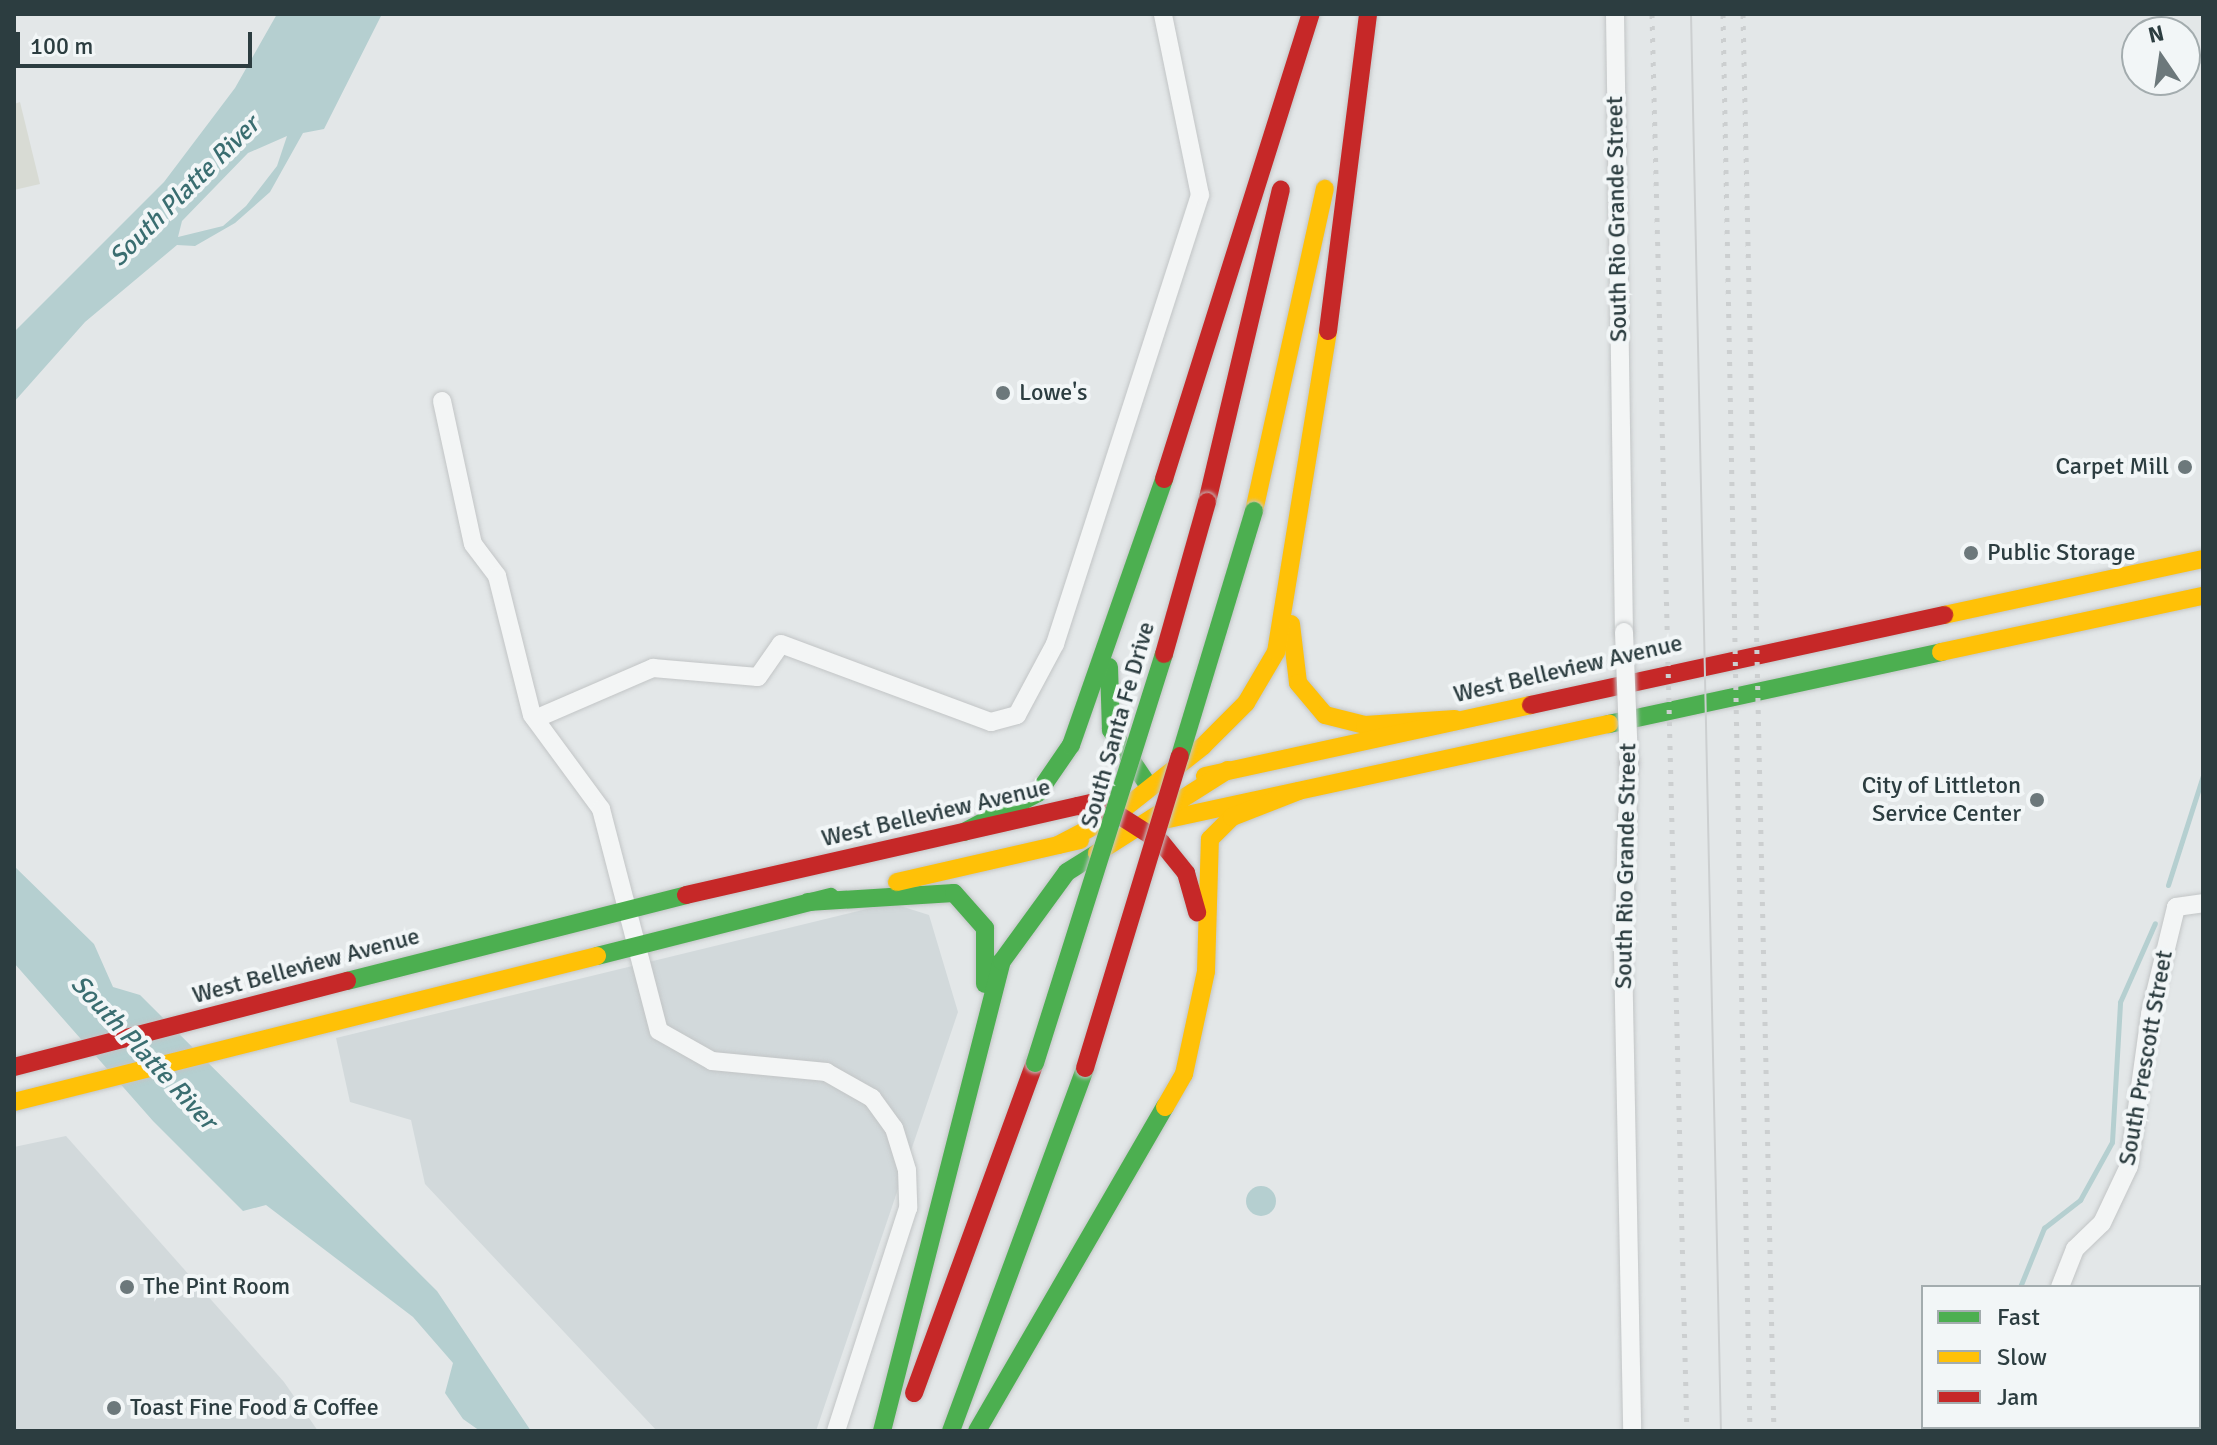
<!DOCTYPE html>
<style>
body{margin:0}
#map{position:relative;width:2217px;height:1445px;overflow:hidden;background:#e3e7e8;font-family:Signika,sans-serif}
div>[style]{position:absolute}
.built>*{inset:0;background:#d2d9db}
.green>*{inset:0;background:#d8dbd4}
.water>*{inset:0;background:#b5cfd0}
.round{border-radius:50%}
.stream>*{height:5px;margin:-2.5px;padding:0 2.5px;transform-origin:2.5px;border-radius:2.5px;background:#b5cfd0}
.roads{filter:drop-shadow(0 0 2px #c2c5c6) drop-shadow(0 0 2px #c2c5c6)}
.street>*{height:18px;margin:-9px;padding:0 9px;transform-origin:9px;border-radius:9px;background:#f3f5f5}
.fast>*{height:18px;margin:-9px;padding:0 9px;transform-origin:9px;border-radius:9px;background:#4caf50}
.slow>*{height:18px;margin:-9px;padding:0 9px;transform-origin:9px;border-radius:9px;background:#ffc107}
.jam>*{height:18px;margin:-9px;padding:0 9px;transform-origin:9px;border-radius:9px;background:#c62828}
.tram>*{height:2px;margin:-1px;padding:0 1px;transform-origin:1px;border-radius:1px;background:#cccfd0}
.rail>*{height:5px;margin-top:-2.5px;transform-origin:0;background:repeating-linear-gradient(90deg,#cccfd0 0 4px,transparent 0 12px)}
.bridges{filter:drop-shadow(0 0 2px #c2c5c6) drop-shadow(0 0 2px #c2c5c6)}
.street-bridge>*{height:18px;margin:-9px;padding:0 9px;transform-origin:9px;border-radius:9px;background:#f3f5f5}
.fast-bridge>*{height:18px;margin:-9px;padding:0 9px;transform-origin:9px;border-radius:9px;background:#4caf50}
.jam-bridge>*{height:18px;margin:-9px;padding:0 9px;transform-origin:9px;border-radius:9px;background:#c62828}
.dots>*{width:22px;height:22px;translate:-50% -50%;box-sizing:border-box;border:4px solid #f2f6f7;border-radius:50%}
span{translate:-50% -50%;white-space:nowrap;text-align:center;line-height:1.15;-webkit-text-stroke:8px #f2f6f7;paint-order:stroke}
.street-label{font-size:24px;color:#2c3d40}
.poi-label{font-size:24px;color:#2c3d40}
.left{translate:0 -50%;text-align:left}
.right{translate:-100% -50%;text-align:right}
.water-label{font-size:26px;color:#3a6d70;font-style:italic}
.frame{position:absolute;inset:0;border:16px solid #2c3d40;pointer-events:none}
.legend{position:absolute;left:1921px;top:1285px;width:280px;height:144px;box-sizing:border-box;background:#f2f6f7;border:2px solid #a3acae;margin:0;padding:10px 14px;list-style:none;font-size:24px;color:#2c3d40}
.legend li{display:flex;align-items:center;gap:16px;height:40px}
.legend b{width:40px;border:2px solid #a3acae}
.north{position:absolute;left:2121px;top:16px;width:80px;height:80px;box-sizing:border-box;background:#f2f6f7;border:2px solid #a3acae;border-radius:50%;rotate:347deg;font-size:22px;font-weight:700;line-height:32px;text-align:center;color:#2c3d40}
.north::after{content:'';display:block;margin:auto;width:28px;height:36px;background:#6c787b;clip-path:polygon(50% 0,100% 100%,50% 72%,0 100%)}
.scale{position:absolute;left:16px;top:32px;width:236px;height:36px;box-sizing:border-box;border:4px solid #2c3d40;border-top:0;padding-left:10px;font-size:24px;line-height:28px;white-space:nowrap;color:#2c3d40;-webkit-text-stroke:6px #f2f6f7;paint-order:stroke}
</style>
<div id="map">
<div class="built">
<i style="clip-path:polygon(891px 903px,929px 915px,958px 1012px,816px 1431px,657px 1431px,425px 1184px,411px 1120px,350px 1102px,336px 1038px)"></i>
<i style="clip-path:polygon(66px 1136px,284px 1382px,318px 1431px,14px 1431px,14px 1147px)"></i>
</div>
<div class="green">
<i style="clip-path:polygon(20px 102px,40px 184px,14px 190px,14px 104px)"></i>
</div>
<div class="water">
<i style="clip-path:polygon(evenodd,277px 14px,382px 14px,324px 129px,303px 133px,270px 192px,235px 223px,195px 246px,177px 245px,85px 322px,14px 402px,14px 332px,164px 182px,235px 88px,277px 14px,287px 136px,277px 166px,246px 206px,223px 226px,178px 237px,182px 221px,248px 153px,287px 136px)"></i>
<i style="clip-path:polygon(14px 866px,94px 944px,113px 987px,140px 995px,437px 1291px,531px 1431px,480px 1431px,463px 1419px,445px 1393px,453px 1363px,413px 1317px,266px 1205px,243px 1211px,153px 1121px,14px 963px)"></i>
<i class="round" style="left:1246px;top:1186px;width:30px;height:30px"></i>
</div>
<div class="stream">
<i style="left:2168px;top:885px;width:115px;rotate:-72.3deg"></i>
<i style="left:2020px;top:1287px;width:64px;rotate:-67.9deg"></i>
<i style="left:2044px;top:1228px;width:46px;rotate:-37.9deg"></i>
<i style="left:2080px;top:1200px;width:66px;rotate:-61.1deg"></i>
<i style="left:2112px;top:1142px;width:140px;rotate:-86.7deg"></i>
<i style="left:2120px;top:1002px;width:86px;rotate:-66.1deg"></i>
<i style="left:1995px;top:1431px;width:4px;rotate:-76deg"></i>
</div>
<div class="roads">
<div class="street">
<i style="left:1615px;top:14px;width:618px;rotate:89.17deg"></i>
<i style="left:442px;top:401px;width:146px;rotate:77.8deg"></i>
<i style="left:473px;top:544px;width:40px;rotate:53deg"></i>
<i style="left:497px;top:576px;width:143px;rotate:75.9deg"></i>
<i style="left:532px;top:715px;width:117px;rotate:53.7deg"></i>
<i style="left:601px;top:809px;width:229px;rotate:75.4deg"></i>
<i style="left:659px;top:1031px;width:61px;rotate:29.5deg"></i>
<i style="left:712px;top:1061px;width:115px;rotate:5.5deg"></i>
<i style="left:826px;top:1072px;width:53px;rotate:29.5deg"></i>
<i style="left:872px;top:1098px;width:37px;rotate:54deg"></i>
<i style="left:894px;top:1128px;width:44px;rotate:72.8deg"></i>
<i style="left:907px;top:1170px;width:38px;rotate:88deg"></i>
<i style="left:908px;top:1208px;width:234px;rotate:107.9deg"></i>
<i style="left:535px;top:719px;width:129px;rotate:-23.4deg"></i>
<i style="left:653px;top:668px;width:105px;rotate:4.9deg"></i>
<i style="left:758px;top:677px;width:40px;rotate:-55.1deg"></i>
<i style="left:781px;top:644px;width:224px;rotate:20.4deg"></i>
<i style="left:991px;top:722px;width:27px;rotate:-15deg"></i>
<i style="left:1017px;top:715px;width:81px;rotate:-61.8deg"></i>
<i style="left:1055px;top:644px;width:472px;rotate:-72.1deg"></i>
<i style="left:1200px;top:195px;width:185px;rotate:-101.6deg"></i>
<i style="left:1629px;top:763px;width:188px;rotate:91.8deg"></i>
<i style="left:1623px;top:951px;width:480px;rotate:88.9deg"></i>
<i style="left:2060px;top:1287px;width:41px;rotate:-68.5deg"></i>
<i style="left:2075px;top:1249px;width:37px;rotate:-44deg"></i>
<i style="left:2102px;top:1223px;width:63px;rotate:-64.7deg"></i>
<i style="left:2129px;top:1166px;width:153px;rotate:-82.1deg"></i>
<i style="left:2150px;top:1014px;width:110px;rotate:-76.3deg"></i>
<i style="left:2176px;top:907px;width:27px;rotate:-8deg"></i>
<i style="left:2034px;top:1431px;width:4px;rotate:-76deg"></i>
</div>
<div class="fast">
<i style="left:1109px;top:667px;width:63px;rotate:88.2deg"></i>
<i style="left:1111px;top:730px;width:66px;rotate:56.1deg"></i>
<i style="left:1609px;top:724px;width:340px;rotate:-12.2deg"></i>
<i style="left:964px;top:832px;width:84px;rotate:-27.8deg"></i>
<i style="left:1038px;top:793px;width:58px;rotate:-55.5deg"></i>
<i style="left:1071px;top:745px;width:282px;rotate:-70.7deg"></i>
<i style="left:808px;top:902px;width:146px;rotate:-3.5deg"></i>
<i style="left:954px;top:893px;width:47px;rotate:48.5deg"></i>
<i style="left:985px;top:928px;width:56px;rotate:90deg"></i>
<i style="left:597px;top:956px;width:241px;rotate:-14.2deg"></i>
<i style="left:347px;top:981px;width:350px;rotate:-14.2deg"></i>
<i style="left:882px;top:1431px;width:485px;rotate:-75.7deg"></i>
<i style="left:1002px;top:961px;width:110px;rotate:-53.9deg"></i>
<i style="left:1067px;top:872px;width:36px;rotate:-32deg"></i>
<i style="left:951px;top:1431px;width:387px;rotate:-69.7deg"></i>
<i style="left:977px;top:1431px;width:375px;rotate:-59.9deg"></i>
</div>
<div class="slow">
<i style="left:1254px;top:511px;width:330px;rotate:-77.6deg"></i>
<i style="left:1944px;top:615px;width:265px;rotate:-12.2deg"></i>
<i style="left:1291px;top:624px;width:59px;rotate:83.2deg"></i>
<i style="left:1298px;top:683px;width:42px;rotate:49.8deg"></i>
<i style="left:1325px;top:715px;width:41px;rotate:14deg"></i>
<i style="left:1365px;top:725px;width:90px;rotate:-3.8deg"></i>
<i style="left:1941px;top:652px;width:268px;rotate:-12.1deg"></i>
<i style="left:1205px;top:776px;width:334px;rotate:-12.3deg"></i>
<i style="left:1150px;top:823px;width:470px;rotate:-12.2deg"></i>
<i style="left:1058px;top:845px;width:67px;rotate:-27.7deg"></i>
<i style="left:1117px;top:814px;width:110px;rotate:-38.3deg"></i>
<i style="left:1203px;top:746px;width:61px;rotate:-45deg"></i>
<i style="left:1246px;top:703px;width:59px;rotate:-59.5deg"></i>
<i style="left:1276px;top:652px;width:325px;rotate:-80.8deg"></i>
<i style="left:1097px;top:853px;width:155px;rotate:-32.4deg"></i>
<i style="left:897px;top:882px;width:188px;rotate:-12.9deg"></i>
<i style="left:14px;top:1102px;width:601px;rotate:-14.06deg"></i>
<i style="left:1165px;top:1107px;width:38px;rotate:-60deg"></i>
<i style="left:1184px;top:1074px;width:105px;rotate:-77.9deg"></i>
<i style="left:1206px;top:971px;width:132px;rotate:-88.3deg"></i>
<i style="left:1210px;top:839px;width:31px;rotate:-45deg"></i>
<i style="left:1232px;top:817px;width:72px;rotate:-21.2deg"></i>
</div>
<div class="jam">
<i style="left:1328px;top:331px;width:320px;rotate:-82.8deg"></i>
<i style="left:1164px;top:479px;width:488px;rotate:-72.5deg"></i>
<i style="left:1207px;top:502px;width:321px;rotate:-76.7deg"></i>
<i style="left:1531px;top:705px;width:423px;rotate:-12.3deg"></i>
<i style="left:1078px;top:806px;width:40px;rotate:12deg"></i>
<i style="left:1117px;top:814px;width:52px;rotate:32.5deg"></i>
<i style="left:1161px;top:842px;width:40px;rotate:51deg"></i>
<i style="left:1186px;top:873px;width:41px;rotate:74.2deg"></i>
<i style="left:686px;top:895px;width:425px;rotate:-12.8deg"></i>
<i style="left:14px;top:1067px;width:344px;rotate:-14.5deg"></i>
<i style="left:914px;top:1393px;width:351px;rotate:-69.9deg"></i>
</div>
</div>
<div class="tram">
<i style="left:1691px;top:14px;width:1417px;rotate:88.79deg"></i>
</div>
<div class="rail">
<i style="left:1652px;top:14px;width:1417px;rotate:88.59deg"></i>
<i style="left:1723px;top:14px;width:1417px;rotate:88.91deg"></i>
<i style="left:1743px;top:14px;width:1417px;rotate:88.75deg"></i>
</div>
<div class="bridges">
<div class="street-bridge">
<i style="left:1624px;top:632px;width:131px;rotate:87.8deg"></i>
</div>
<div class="fast-bridge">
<i style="left:1180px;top:756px;width:256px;rotate:-73.2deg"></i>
<i style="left:1035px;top:1063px;width:429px;rotate:-72.5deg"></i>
</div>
<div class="jam-bridge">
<i style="left:1164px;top:654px;width:158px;rotate:-74.2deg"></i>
<i style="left:1085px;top:1068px;width:326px;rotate:-73.1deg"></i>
</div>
</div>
<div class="dots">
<i style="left:1003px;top:393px;background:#6c787b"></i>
<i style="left:2185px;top:467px;background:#6c787b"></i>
<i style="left:1971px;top:553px;background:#6c787b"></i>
<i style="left:2037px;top:800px;background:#6c787b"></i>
<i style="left:127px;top:1287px;background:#6c787b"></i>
<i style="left:114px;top:1408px;background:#6c787b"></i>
</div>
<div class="street-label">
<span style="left:1617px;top:219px;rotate:-91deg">South Rio Grande Street</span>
<span style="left:1568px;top:669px;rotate:-13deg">West Belleview Avenue</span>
<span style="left:1118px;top:725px;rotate:-74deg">South Santa Fe Drive</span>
<span style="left:936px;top:813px;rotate:-13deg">West Belleview Avenue</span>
<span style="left:1626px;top:866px;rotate:-89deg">South Rio Grande Street</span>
<span style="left:306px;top:966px;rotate:-15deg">West Belleview Avenue</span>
<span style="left:2146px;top:1058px;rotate:-80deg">South Prescott Street</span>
</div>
<div class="poi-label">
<span class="left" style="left:1019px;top:393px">Lowe's</span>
<span class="right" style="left:2169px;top:467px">Carpet Mill</span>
<span class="left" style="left:1987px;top:553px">Public Storage</span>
<span class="right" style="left:2021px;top:800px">City of Littleton<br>Service Center</span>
<span class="left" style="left:143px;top:1287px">The Pint Room</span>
<span class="left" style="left:130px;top:1408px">Toast Fine Food &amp; Coffee</span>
</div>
<div class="water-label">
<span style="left:185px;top:192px;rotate:-45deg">South Platte River</span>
<span style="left:143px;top:1053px;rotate:47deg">South Platte River</span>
</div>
<div class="frame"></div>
<ul class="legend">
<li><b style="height:10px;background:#4caf50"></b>Fast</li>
<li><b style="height:10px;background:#ffc107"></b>Slow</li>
<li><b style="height:10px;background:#c62828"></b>Jam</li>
</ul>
<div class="north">N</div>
<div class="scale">100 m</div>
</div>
